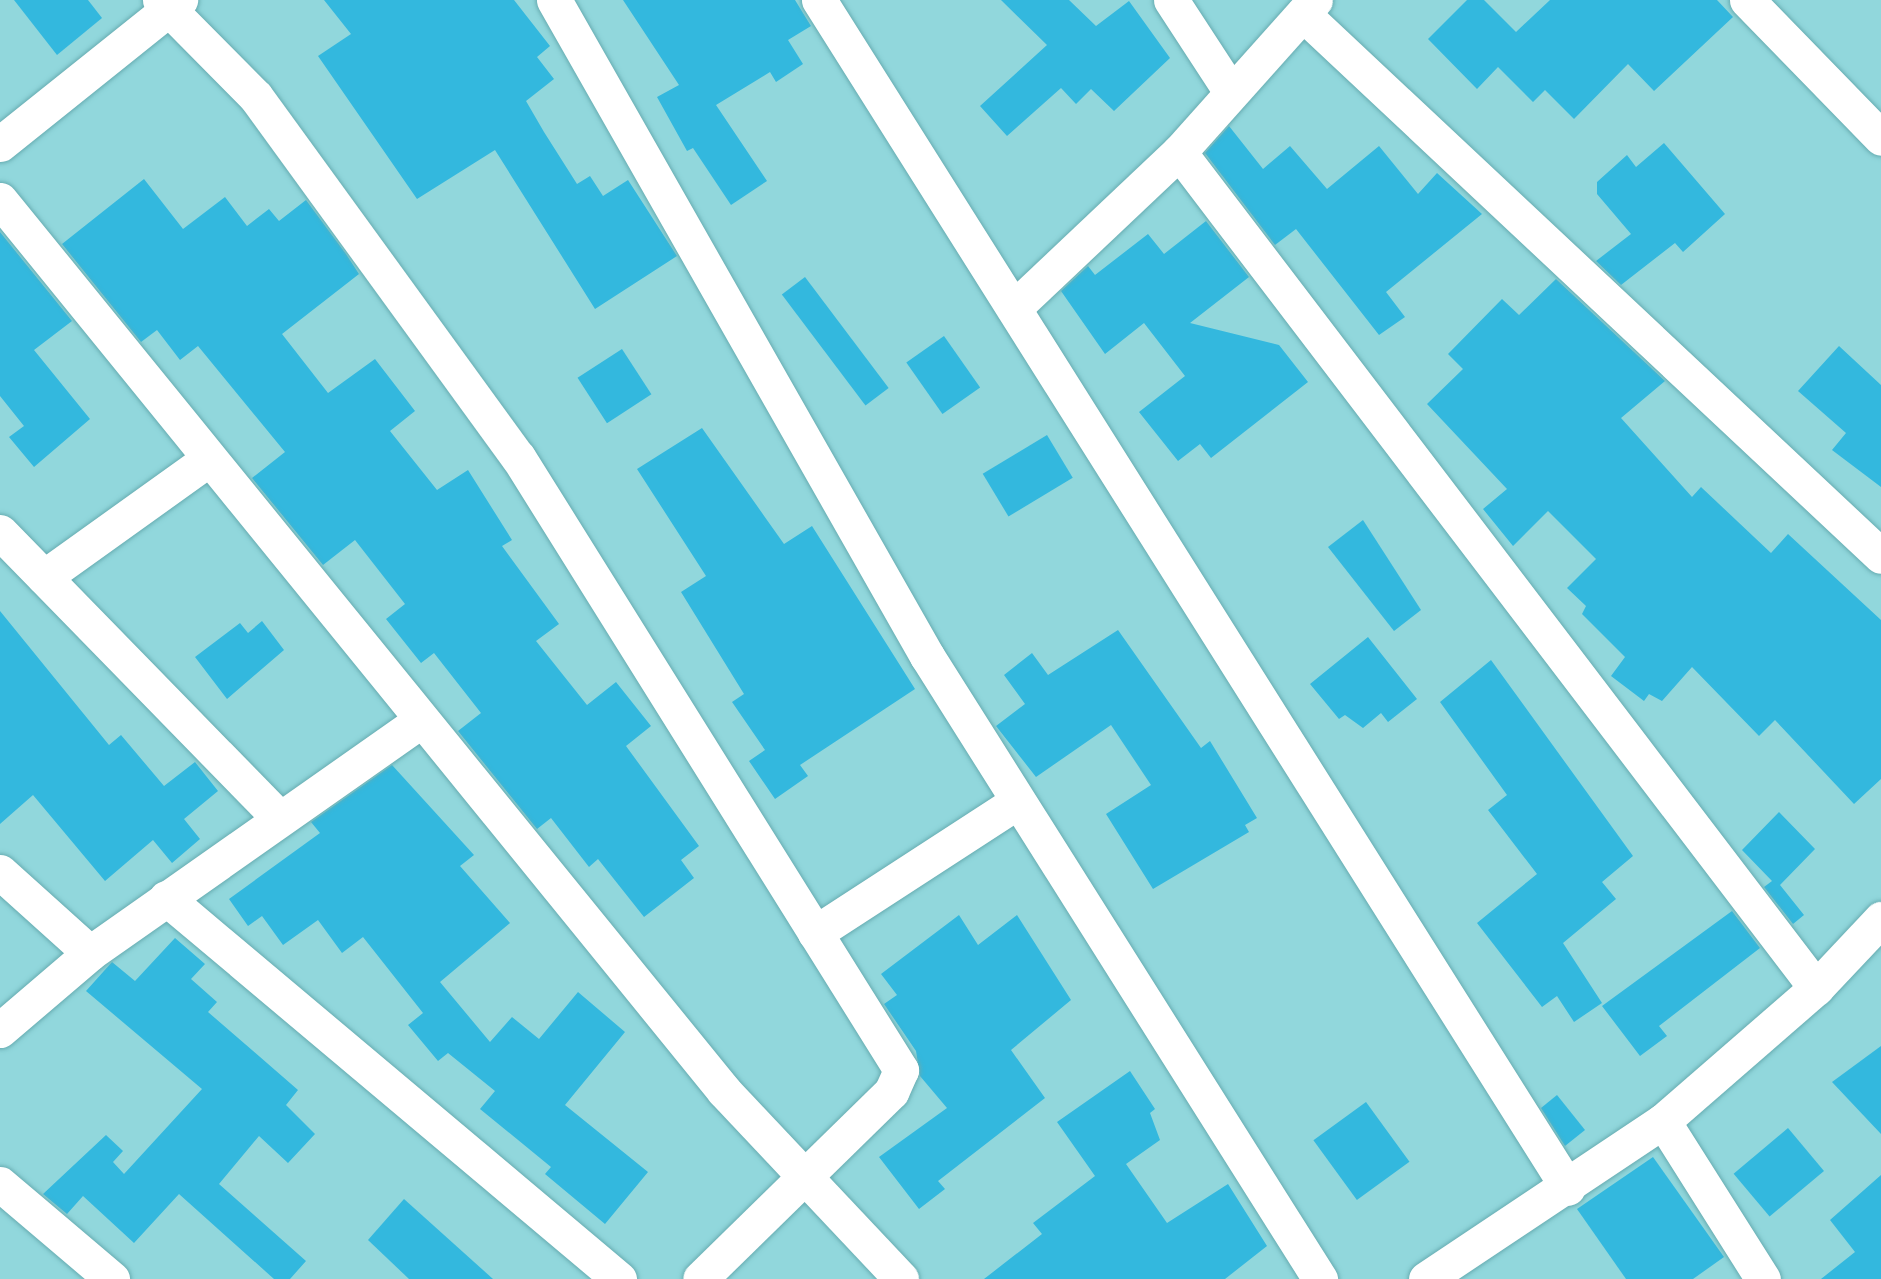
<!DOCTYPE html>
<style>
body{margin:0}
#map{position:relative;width:1881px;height:1279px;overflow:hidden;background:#91d7dc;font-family:Arial,sans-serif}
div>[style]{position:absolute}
.building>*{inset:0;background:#33b8de;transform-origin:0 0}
.roads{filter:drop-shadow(0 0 2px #67acb1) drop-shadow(0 0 2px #67acb1)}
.street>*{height:35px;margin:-17.5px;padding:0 17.5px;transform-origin:17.5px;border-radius:17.5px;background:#fff}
span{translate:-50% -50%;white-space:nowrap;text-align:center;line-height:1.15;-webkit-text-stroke:5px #9ee4e9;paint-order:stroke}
</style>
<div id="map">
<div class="building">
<i style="clip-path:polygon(14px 0,88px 0,102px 18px,57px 55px)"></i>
<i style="clip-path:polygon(324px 0,514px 0,550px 46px,537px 57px,554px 79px,526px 101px,544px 132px,577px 184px,590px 176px,603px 196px,628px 180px,677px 256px,595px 309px,495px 150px,417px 199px,318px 56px,351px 34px)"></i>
<i style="clip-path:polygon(623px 0,795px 0,811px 26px,788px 40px,803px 64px,776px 82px,770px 72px,716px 105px,767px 181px,731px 205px,693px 148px,687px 151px,657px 97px,679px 85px)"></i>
<i style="clip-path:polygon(1001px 0,1069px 0,1096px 26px,1129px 1px,1170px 58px,1114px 111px,1091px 89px,1076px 104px,1061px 88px,1007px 136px,980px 106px,1047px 45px)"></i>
<i style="clip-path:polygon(1467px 0,1484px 0,1516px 32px,1550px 0,1717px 0,1733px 17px,1654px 91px,1628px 64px,1574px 119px,1545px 90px,1533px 102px,1498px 67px,1477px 89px,1428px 39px)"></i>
<i style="clip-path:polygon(1229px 126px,1263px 169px,1290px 146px,1327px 189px,1379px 146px,1418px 194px,1437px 173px,1482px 214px,1386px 292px,1405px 317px,1379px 335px,1296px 229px,1275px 245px,1205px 153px)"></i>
<i style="clip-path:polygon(1664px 143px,1725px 214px,1683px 252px,1675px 243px,1621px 285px,1596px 261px,1631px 234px,1597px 194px,1597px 182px,1627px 155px,1636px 167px)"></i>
<i style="clip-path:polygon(144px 179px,183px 229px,225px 197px,247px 226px,269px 209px,279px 221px,306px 200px,346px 254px,359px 274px,282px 334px,328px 393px,375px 359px,415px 411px,390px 431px,437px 490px,468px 470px,512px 540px,502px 546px,559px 624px,536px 641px,587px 705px,616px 682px,651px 726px,626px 746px,699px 846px,681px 860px,694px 878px,644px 917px,598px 859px,589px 867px,551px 818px,537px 829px,458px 731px,481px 713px,434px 653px,421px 663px,386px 619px,405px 604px,355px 540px,323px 565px,252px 478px,285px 452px,198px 346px,180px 360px,157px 330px,141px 342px,62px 244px)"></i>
<i style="clip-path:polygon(1206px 221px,1249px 277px,1190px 323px,1279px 345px,1308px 382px,1211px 458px,1200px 444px,1178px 461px,1139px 412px,1185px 376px,1144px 323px,1105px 354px,1061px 291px,1088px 266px,1095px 275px,1148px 234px,1164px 254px)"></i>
<i style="clip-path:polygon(0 232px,72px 321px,34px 350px,90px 419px,34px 467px,9px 437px,24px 426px,0 396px)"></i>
<i style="left:805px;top:277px;width:139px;height:29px;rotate:53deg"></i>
<i style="clip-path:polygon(1556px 279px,1665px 381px,1621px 418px,1692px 497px,1701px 487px,1771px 553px,1788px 534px,1881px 620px,1881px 779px,1854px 804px,1775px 720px,1759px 736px,1692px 667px,1662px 701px,1649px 694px,1644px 701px,1611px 676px,1625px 657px,1582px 614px,1586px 606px,1567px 588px,1596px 559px,1548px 511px,1513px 546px,1483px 509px,1507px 489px,1427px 404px,1463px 369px,1448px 354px,1502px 299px,1519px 315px)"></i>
<i style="left:944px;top:336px;width:63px;height:46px;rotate:55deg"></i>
<i style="clip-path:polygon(1839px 346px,1881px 385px,1881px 487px,1832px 450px,1846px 433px,1798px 391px)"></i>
<i style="left:622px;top:349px;width:54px;height:53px;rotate:57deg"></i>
<i style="clip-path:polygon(702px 428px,784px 544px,812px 526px,915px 689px,800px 765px,808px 776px,775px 799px,749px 761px,765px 750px,732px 702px,744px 694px,681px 592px,706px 576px,637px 469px)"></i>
<i style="left:1047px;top:435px;width:50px;height:75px;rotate:59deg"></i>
<i style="clip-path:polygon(1363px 520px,1421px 610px,1394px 631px,1328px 547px)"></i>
<i style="clip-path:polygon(0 611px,109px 745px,121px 735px,164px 786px,195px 762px,218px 791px,184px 819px,200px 839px,172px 863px,153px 840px,105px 881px,33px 795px,0 824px)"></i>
<i style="clip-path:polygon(262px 621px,284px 650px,227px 699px,195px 657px,240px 623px,248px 633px)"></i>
<i style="clip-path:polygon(1118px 630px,1201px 748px,1210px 741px,1257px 818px,1245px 825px,1249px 832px,1153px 889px,1106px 814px,1151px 785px,1111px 725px,1036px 777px,996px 726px,1025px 704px,1004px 675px,1032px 653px,1048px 675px)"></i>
<i style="clip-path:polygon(1368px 637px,1417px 699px,1388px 722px,1381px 713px,1363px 728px,1345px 715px,1339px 719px,1310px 684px)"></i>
<i style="clip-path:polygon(1491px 660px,1633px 856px,1602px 882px,1616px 899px,1563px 943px,1602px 1003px,1574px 1022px,1557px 996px,1542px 1007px,1477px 923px,1537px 874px,1488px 810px,1507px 795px,1440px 702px)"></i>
<i style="clip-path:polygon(392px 765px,474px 855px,460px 866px,510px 923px,440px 982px,490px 1042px,512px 1017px,539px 1039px,578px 992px,625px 1032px,565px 1105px,648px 1172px,605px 1224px,545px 1174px,551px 1167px,480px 1109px,495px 1091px,448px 1053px,438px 1061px,408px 1025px,423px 1013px,363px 937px,342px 953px,318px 920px,283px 945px,262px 916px,248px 926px,229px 899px,320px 833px,311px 822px)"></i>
<i style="clip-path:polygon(1779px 812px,1815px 849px,1780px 885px,1804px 915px,1793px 924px,1764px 887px,1772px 881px,1742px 850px)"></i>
<i style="clip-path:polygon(1732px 911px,1760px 948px,1659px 1026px,1667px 1036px,1640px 1056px,1602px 1006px)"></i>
<i style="clip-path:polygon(959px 915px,978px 945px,1017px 915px,1071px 1000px,1011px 1050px,1045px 1098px,938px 1181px,945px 1189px,919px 1209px,879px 1157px,947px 1108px,920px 1076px,916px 1051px,884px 1004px,897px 995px,881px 974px)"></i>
<i style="clip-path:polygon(175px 938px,205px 964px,191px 979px,217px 1002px,208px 1012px,298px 1090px,286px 1105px,315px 1134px,288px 1163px,259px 1136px,219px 1184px,306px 1261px,290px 1279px,274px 1279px,179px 1194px,134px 1243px,83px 1196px,67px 1214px,43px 1194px,106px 1135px,123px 1151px,113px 1162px,124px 1174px,202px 1089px,86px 991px,112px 962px,135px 981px)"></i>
<i style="clip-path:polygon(1881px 1046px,1881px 1134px,1832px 1082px)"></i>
<i style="clip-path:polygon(1130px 1071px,1155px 1109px,1150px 1113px,1160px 1140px,1126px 1164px,1167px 1223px,1228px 1184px,1267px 1246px,1225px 1279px,984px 1279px,1042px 1234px,1033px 1223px,1095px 1176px,1057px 1122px)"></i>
<i style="clip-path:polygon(1557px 1095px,1585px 1130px,1565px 1146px,1541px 1108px)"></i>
<i style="left:1366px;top:1102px;width:74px;height:65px;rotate:54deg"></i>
<i style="left:1788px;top:1128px;width:56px;height:71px;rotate:50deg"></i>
<i style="clip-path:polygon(1653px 1157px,1724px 1257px,1693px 1279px,1626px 1279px,1577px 1209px)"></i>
<i style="clip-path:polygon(1881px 1175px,1881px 1279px,1821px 1279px,1855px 1252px,1830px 1220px)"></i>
<i style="clip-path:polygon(404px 1199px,493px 1279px,409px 1279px,368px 1240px)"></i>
</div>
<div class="roads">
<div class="street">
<i style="left:160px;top:0;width:136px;rotate:45.3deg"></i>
<i style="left:256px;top:97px;width:445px;rotate:54deg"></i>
<i style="left:518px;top:457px;width:723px;rotate:58deg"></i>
<i style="left:901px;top:1070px;width:24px;rotate:114deg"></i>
<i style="left:891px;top:1092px;width:267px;rotate:135.6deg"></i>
<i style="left:554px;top:0;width:755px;rotate:60.38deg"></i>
<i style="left:927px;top:656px;width:737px;rotate:57.76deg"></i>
<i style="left:819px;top:0;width:1404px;rotate:57.77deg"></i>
<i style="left:1171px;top:0;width:106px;rotate:56.9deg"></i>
<i style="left:1747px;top:0;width:192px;rotate:45.8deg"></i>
<i style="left:1303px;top:14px;width:792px;rotate:43.16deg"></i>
<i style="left:0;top:144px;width:231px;rotate:-38.7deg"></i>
<i style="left:1179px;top:152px;width:1051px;rotate:52.69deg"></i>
<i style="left:0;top:200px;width:1148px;rotate:50.9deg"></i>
<i style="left:724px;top:1091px;width:258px;rotate:46.7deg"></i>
<i style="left:1014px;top:308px;width:227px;rotate:-43.4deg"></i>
<i style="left:1179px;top:152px;width:204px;rotate:-48.2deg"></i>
<i style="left:0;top:532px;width:398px;rotate:45.7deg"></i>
<i style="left:44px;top:577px;width:203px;rotate:-35.6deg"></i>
<i style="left:0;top:872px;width:121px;rotate:42deg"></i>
<i style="left:166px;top:898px;width:592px;rotate:40.07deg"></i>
<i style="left:815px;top:933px;width:241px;rotate:-33deg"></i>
<i style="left:0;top:1030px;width:118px;rotate:-40.5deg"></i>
<i style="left:90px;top:953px;width:405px;rotate:-35.1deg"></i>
<i style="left:1663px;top:1121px;width:187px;rotate:57.7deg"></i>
<i style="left:0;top:1184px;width:147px;rotate:40.3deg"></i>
<i style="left:1426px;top:1279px;width:285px;rotate:-33.7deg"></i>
<i style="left:1663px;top:1121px;width:203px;rotate:-41deg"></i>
<i style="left:1816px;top:988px;width:95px;rotate:-46.7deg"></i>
</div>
</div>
</div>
